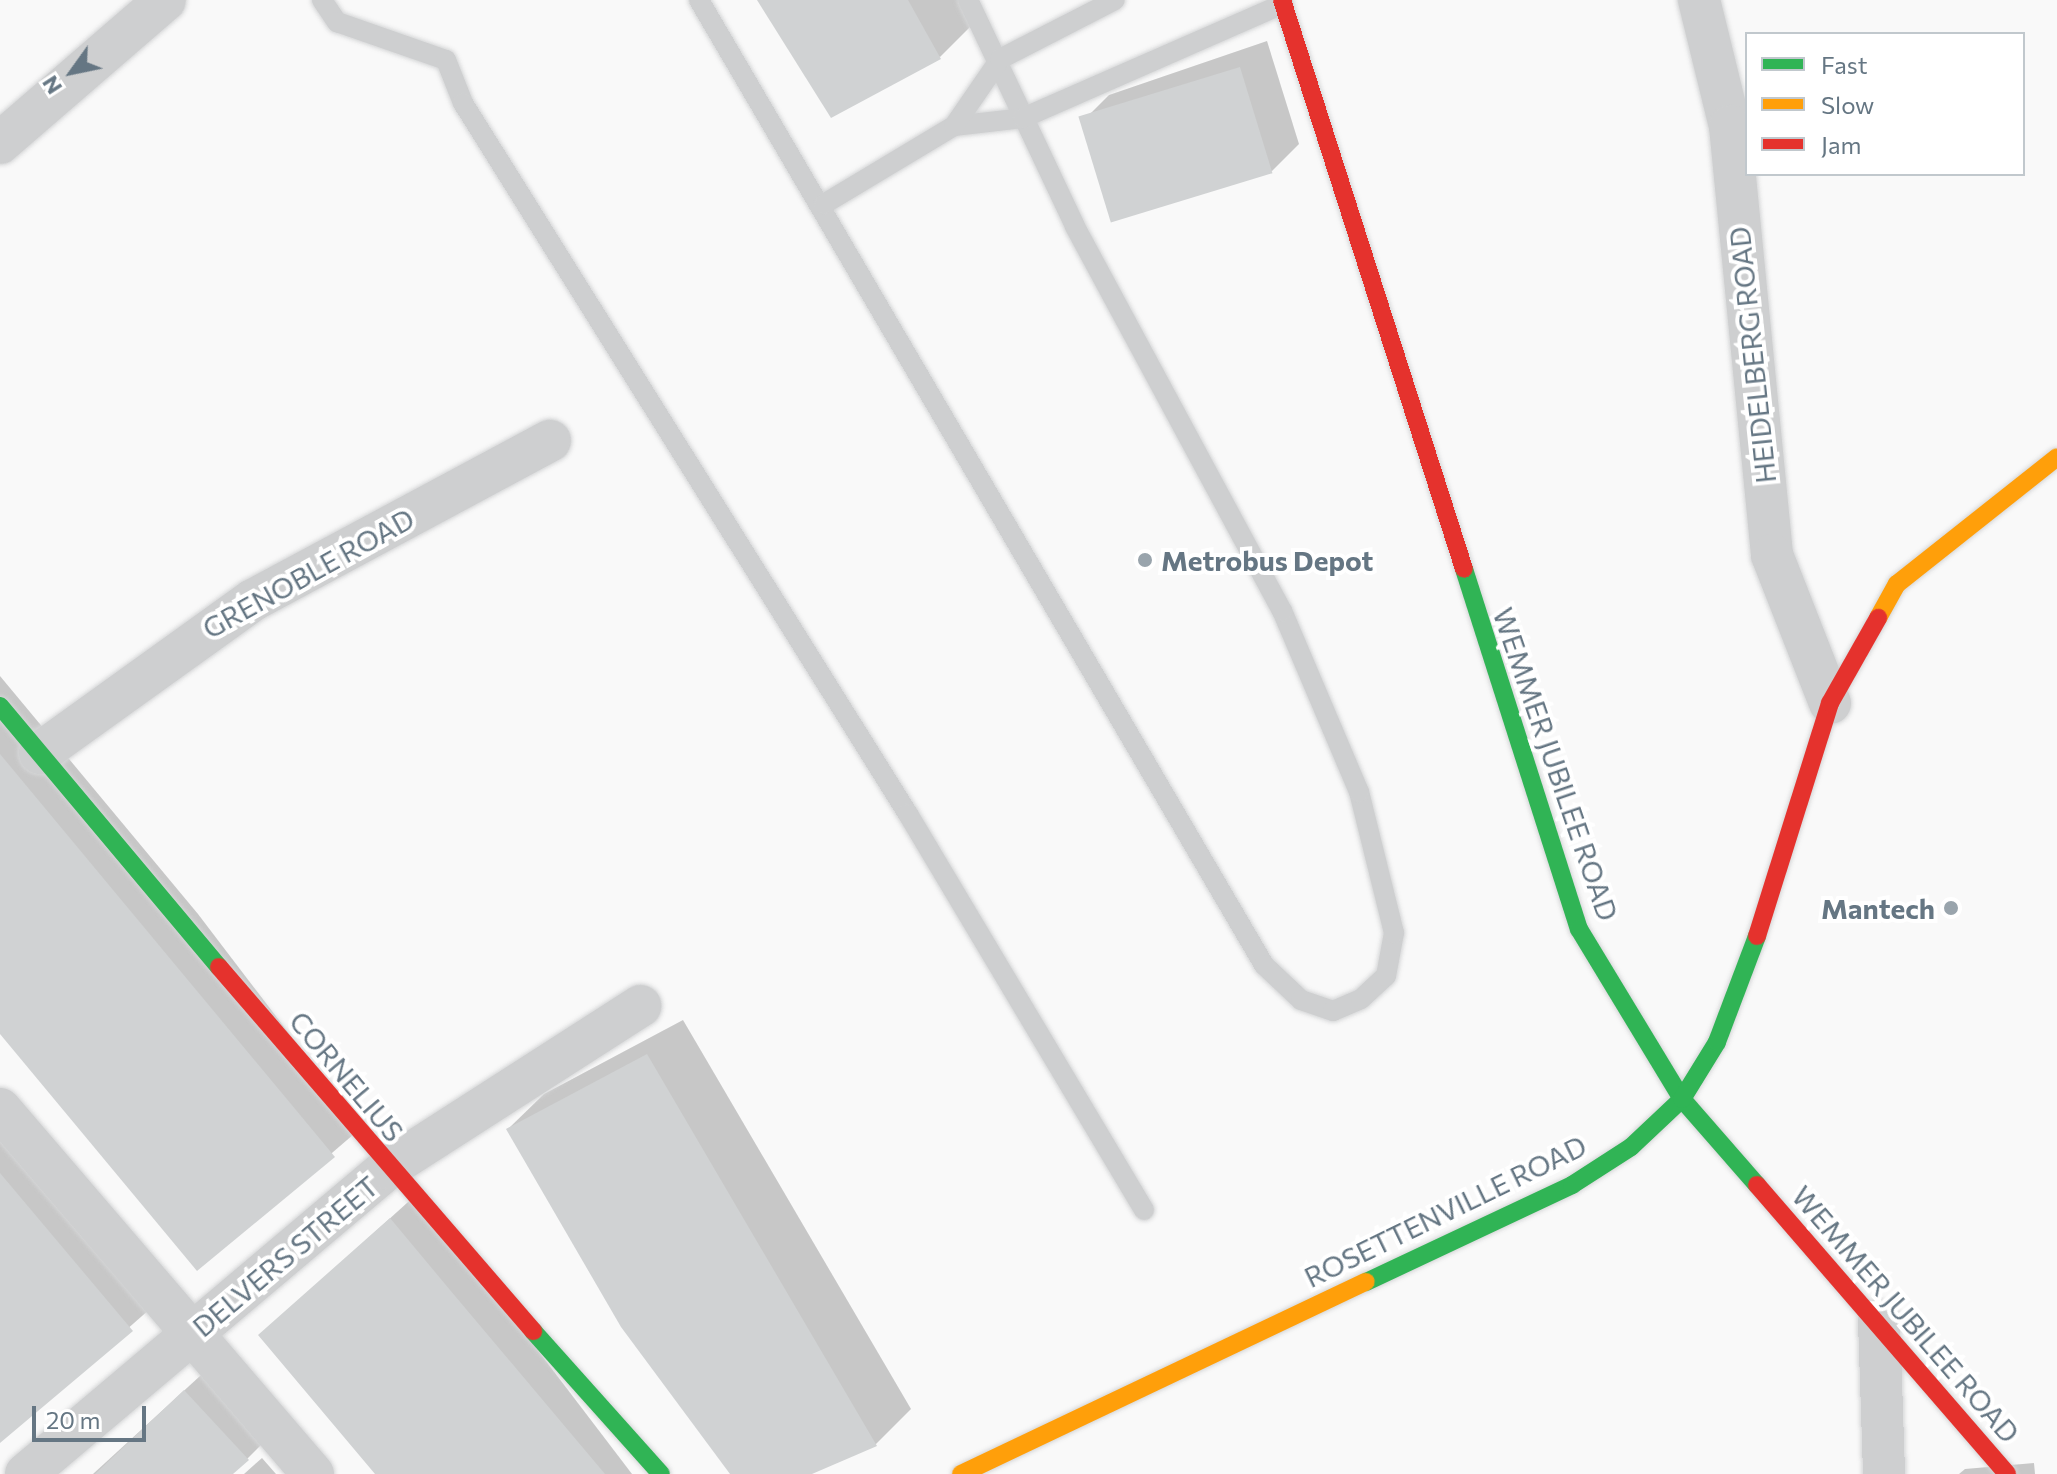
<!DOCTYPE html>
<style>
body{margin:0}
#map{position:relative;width:2057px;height:1474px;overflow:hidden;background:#f9f9f9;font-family:Commissioner,sans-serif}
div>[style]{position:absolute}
.shadow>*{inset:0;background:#0003}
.building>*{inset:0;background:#d0d2d3;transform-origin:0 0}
.roads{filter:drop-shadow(0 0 2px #d5d6d7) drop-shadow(0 0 2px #d5d6d7)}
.lane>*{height:20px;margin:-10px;padding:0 10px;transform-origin:10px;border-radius:10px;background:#cecfd0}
.street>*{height:42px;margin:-21px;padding:0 21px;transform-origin:21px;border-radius:21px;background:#cecfd0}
.fast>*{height:18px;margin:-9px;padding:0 9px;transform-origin:9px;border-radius:9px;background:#30b455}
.slow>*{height:18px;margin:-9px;padding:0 9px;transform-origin:9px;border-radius:9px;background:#ff9f0a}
.jam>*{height:18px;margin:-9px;padding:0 9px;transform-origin:9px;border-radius:9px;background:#e5322d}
.dots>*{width:22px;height:22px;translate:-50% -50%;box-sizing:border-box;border:4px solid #fff;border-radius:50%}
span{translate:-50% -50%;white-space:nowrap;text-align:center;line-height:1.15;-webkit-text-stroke:8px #fff;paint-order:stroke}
.street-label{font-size:28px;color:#657683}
.poi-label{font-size:28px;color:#657683;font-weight:700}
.left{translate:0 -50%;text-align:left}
.right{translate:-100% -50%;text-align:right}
.legend{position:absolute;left:1745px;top:32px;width:280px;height:144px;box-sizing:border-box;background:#fff;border:2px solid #c1c8cd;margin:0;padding:10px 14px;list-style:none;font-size:24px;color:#657683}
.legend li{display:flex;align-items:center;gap:16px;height:40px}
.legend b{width:40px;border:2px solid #c1c8cd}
.north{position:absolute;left:32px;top:32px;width:80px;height:80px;-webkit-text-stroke:6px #fff;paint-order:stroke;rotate:237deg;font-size:22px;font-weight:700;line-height:32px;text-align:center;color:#657683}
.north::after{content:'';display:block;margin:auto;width:28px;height:36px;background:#657683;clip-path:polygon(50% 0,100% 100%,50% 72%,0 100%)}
.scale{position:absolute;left:32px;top:1406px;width:114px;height:36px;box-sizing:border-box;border:4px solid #657683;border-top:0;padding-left:10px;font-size:24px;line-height:28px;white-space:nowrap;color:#657683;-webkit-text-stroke:6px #fff;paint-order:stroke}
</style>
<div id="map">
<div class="shadow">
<i style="clip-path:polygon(759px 0,963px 0,975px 22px,940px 57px)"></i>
<i style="clip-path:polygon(1267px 41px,1299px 144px,1272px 171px,1082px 122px,1109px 95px)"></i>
<i style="clip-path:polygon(0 676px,198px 914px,361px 1128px,198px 1268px,0 1031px)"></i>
<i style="clip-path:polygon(683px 1020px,911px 1409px,876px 1444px,807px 1474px,733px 1474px,508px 1129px,544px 1094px)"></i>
<i style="clip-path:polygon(0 1097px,167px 1294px,0 1441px)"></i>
<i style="clip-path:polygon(418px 1193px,632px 1474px,378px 1474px,261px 1335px)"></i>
<i style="clip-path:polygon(212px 1365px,274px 1432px,247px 1459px,230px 1474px,93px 1474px)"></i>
<i style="clip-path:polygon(262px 1458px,276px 1474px,244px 1474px)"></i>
<i style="clip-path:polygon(2034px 1463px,2035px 1474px,1959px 1474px,1965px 1469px)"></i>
</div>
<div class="building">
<i style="clip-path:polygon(757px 0,908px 0,941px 59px,831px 118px)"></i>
<i style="left:1240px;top:67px;width:111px;height:169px;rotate:73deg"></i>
<i style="clip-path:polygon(0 754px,335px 1157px,197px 1271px,0 1034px)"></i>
<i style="clip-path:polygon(647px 1054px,877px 1446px,812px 1474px,730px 1474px,621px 1327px,506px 1129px)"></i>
<i style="clip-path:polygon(0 1173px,133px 1331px,0 1443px)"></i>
<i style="clip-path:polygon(390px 1218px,450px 1290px,605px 1474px,375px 1474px,258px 1335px)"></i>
<i style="clip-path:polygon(184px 1390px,249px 1460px,233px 1474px,95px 1474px)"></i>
</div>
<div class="roads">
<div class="lane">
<i style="left:322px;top:0;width:27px;rotate:56deg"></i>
<i style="left:337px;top:22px;width:115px;rotate:19.2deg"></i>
<i style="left:446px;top:60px;width:46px;rotate:68.4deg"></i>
<i style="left:463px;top:103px;width:839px;rotate:57.96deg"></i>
<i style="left:908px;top:814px;width:461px;rotate:59.2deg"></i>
<i style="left:699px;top:0;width:1118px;rotate:59.65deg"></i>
<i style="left:1264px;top:965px;width:51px;rotate:43.4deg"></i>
<i style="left:1301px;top:1000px;width:34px;rotate:19deg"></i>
<i style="left:1333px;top:1011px;width:30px;rotate:-23deg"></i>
<i style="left:1361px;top:999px;width:34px;rotate:-43deg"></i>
<i style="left:1386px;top:976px;width:44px;rotate:-79.5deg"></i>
<i style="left:1394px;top:933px;width:145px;rotate:-103.9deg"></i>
<i style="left:1359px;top:792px;width:197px;rotate:-113deg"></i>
<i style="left:1282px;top:611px;width:437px;rotate:-118.3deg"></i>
<i style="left:1075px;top:226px;width:250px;rotate:-115.3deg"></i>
<i style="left:954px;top:126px;width:69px;rotate:-6.6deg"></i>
<i style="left:1023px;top:118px;width:284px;rotate:-23.7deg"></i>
<i style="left:824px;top:204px;width:152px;rotate:-31deg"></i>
<i style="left:954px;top:126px;width:81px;rotate:-55.5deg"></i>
<i style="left:1000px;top:59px;width:129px;rotate:-27.2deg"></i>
</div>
<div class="street">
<i style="left:1699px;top:0;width:130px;rotate:76.2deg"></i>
<i style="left:1730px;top:126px;width:431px;rotate:84.4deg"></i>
<i style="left:1772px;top:555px;width:159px;rotate:68.6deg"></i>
<i style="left:0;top:143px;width:218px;rotate:-40.9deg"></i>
<i style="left:40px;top:753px;width:262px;rotate:-35.7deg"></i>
<i style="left:253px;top:600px;width:337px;rotate:-28.2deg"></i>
<i style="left:0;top:1109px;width:481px;rotate:49.4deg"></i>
<i style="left:1879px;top:1321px;width:153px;rotate:88.1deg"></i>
<i style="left:26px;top:1474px;width:474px;rotate:-40.2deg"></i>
<i style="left:388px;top:1168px;width:300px;rotate:-32.7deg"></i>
</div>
<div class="fast">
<i style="left:1464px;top:569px;width:378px;rotate:72.3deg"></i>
<i style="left:1579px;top:929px;width:199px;rotate:58.8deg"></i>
<i style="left:1682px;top:1099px;width:114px;rotate:48.9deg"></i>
<i style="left:0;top:706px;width:341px;rotate:50deg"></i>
<i style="left:1366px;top:1282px;width:228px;rotate:-25.2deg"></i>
<i style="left:1572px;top:1185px;width:70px;rotate:-32.8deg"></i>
<i style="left:1631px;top:1147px;width:70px;rotate:-43.3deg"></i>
<i style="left:1682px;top:1099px;width:67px;rotate:-58.4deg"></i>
<i style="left:1717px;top:1042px;width:113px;rotate:-69.3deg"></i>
<i style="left:533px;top:1331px;width:192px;rotate:48.2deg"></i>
</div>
<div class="slow">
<i style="left:1878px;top:618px;width:39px;rotate:-61deg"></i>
<i style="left:1897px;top:584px;width:204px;rotate:-38.4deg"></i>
<i style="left:961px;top:1474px;width:448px;rotate:-25.4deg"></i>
</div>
<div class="jam">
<i style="left:1282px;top:0;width:597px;rotate:72.26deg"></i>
<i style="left:1757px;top:936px;width:244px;rotate:-72.6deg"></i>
<i style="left:1830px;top:703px;width:98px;rotate:-60.5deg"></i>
<i style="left:219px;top:967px;width:481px;rotate:49.2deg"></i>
<i style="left:1757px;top:1185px;width:382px;rotate:49.1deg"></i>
</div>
</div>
<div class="dots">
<i style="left:1145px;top:560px;background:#99a4ac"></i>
<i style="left:1951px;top:908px;background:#99a4ac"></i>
</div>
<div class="street-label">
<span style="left:1752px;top:355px;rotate:-96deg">HEIDELBERG ROAD</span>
<span style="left:308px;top:573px;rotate:-29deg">GRENOBLE ROAD</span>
<span style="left:1556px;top:764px;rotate:71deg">WEMMER JUBILEE ROAD</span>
<span style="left:347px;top:1076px;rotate:50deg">CORNELIUS</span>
<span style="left:1445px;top:1211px;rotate:-26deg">ROSETTENVILLE ROAD</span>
<span style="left:285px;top:1256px;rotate:-40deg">DELVERS STREET</span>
<span style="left:1906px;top:1314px;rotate:49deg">WEMMER JUBILEE ROAD</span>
</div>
<div class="poi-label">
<span class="left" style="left:1161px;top:560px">Metrobus Depot</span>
<span class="right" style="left:1935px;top:908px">Mantech</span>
</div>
<ul class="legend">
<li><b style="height:10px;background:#30b455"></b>Fast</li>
<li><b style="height:10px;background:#ff9f0a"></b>Slow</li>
<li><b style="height:10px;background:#e5322d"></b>Jam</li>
</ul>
<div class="north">N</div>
<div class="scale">20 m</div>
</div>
